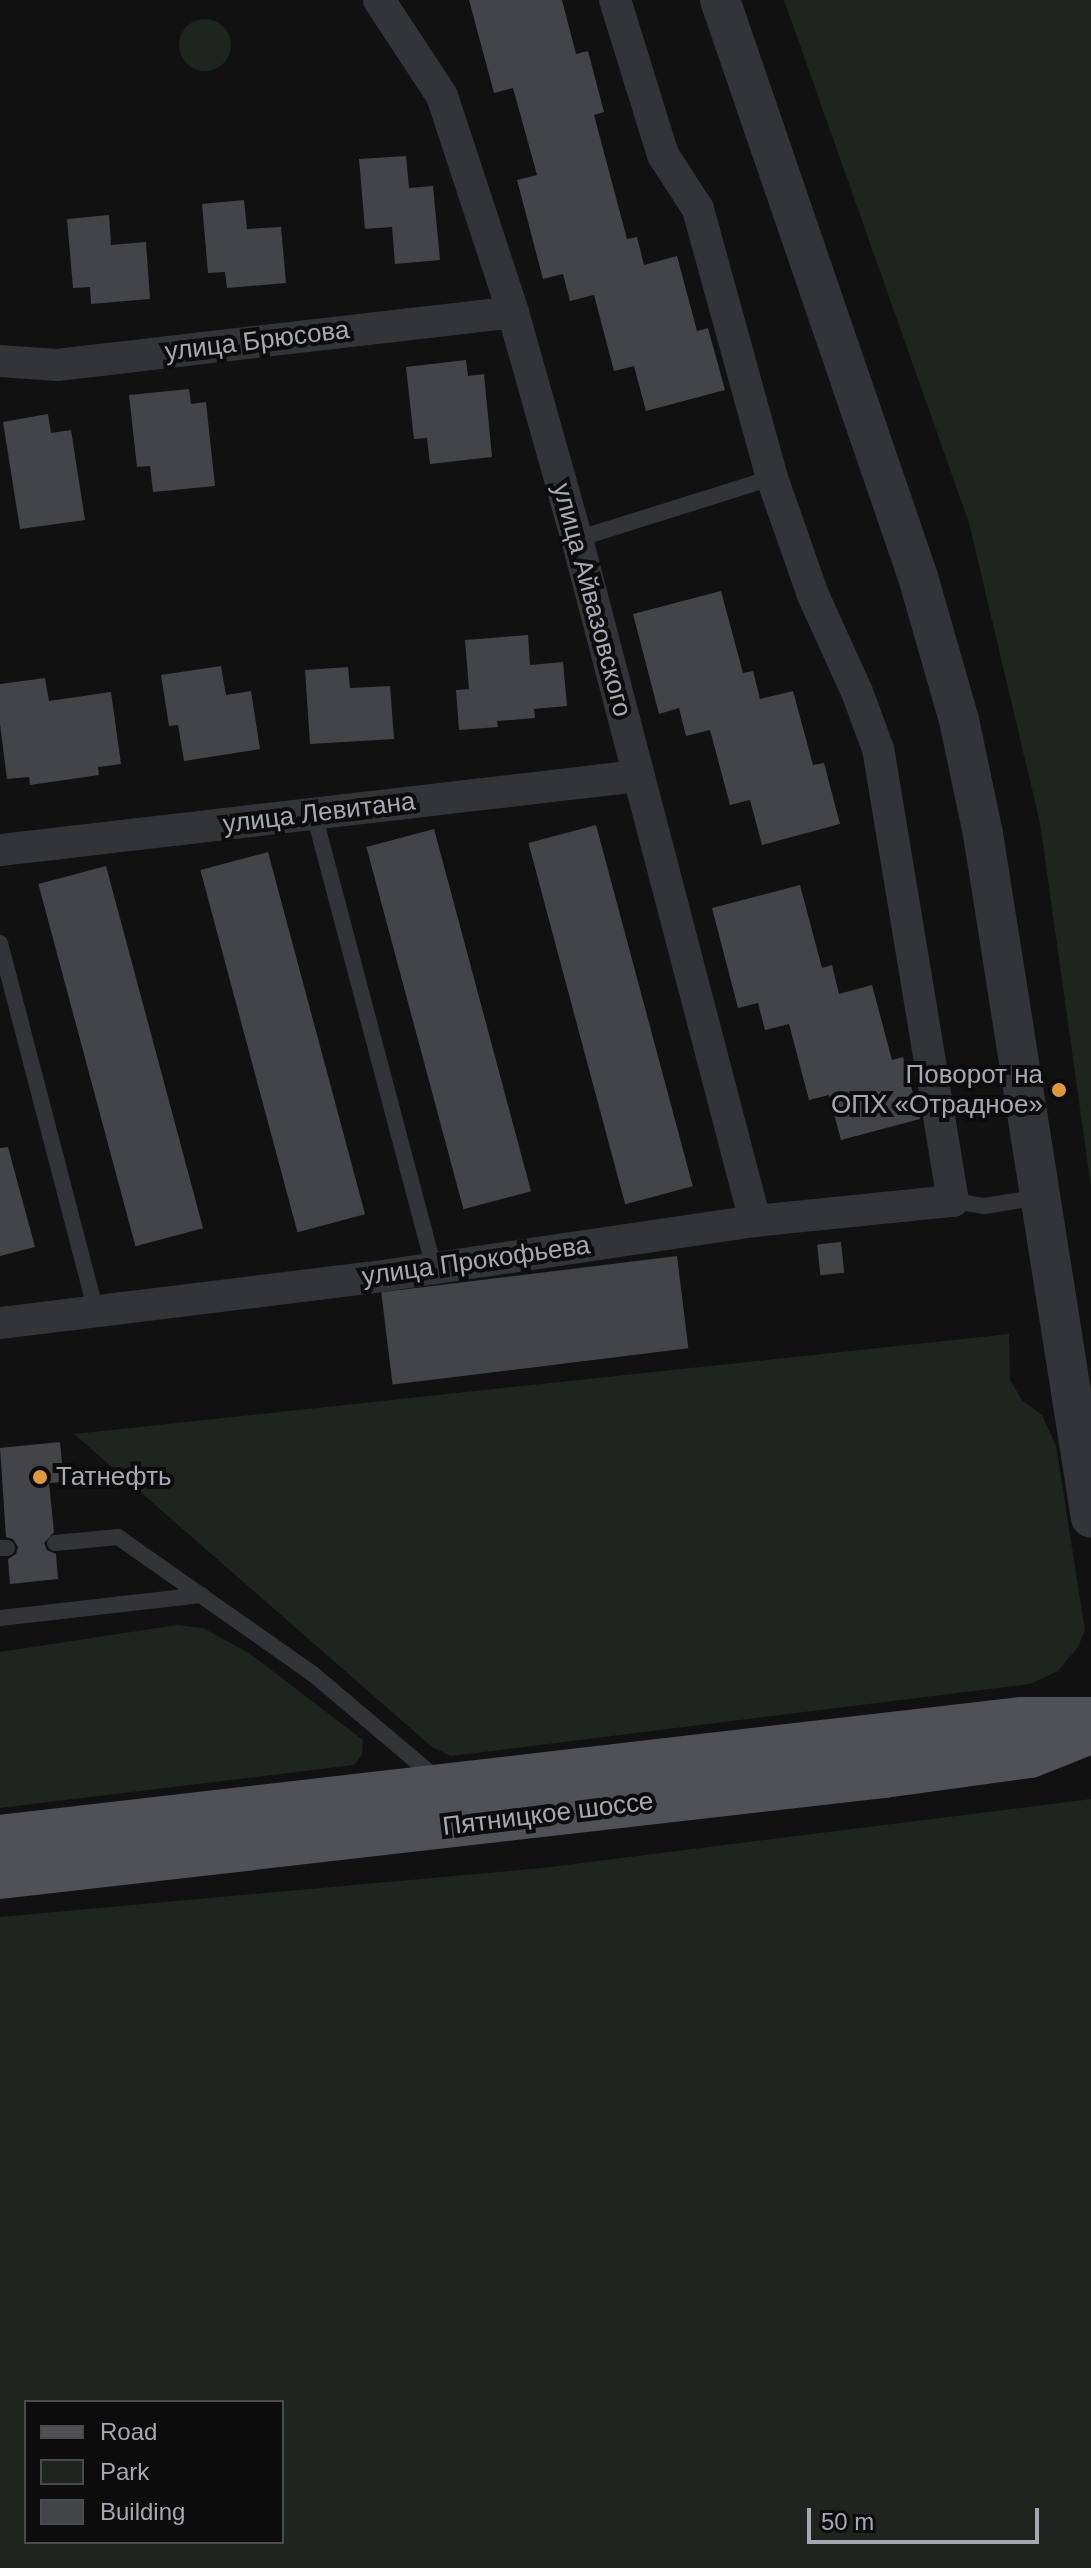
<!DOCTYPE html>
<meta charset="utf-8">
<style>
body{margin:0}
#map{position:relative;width:1091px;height:2568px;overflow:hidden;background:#111112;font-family:Helvetica,sans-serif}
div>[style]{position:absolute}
.green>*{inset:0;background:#1e241e}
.round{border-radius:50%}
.building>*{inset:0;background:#434448;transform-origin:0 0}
.service>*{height:16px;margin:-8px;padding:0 8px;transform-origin:8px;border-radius:8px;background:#323437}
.minor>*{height:32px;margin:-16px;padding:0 16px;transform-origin:16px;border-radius:16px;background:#323437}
.tertiary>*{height:40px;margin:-20px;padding:0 20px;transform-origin:20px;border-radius:20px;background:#323437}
.primary>*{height:44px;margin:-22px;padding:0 22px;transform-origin:22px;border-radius:22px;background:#4f5156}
.dots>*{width:22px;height:22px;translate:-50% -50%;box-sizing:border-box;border:4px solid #0c0c0d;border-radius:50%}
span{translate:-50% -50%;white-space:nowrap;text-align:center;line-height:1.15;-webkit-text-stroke:8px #0c0c0d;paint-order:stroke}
.street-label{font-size:26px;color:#a4a9b2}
.poi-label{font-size:26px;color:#a4a9b2}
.right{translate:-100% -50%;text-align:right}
.left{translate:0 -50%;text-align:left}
.legend{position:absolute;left:24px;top:2400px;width:260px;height:144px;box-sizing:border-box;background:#0c0c0d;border:2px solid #494b4f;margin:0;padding:10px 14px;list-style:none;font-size:24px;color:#a4a9b2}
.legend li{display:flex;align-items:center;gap:16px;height:40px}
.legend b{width:40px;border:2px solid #494b4f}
.scale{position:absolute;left:807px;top:2508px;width:232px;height:36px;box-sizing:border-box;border:4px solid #a4a9b2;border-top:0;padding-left:10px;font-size:24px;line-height:28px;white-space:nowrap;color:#a4a9b2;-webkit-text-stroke:6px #0c0c0d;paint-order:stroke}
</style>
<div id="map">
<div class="green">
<i style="clip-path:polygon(784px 0,1091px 0,1091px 1187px,1040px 823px,969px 523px)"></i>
<i class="round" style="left:179px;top:19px;width:52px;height:52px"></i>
<i style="clip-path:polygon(1009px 1334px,1010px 1380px,1022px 1400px,1042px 1415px,1056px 1446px,1085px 1630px,1078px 1647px,1058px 1671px,1030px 1684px,451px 1756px,432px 1747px,74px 1434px)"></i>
<i style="clip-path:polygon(177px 1625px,203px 1628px,249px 1653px,363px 1740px,362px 1755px,354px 1765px,0 1808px,0 1652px)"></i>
<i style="clip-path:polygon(evenodd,1091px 1799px,1091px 2568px,0 2568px,0 1917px,542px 1868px,1091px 1799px,26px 2402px,282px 2402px,282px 2542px,26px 2542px,26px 2402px)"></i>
</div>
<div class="building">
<i style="clip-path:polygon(469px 0,562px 0,576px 54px,588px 51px,604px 112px,594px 115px,627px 239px,637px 237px,644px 265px,677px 256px,697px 331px,708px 328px,725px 390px,646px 411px,634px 366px,614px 371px,594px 295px,570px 301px,563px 274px,543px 279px,517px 180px,537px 175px,513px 88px,494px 93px)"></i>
<i style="clip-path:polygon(406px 156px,409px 188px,433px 186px,440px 260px,395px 264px,392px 227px,365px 229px,359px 159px)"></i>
<i style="clip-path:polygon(244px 200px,247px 229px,281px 227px,286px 283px,227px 288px,225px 272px,208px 273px,202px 204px)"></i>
<i style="clip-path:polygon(109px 215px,111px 245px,146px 242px,150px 299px,91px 304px,90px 287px,73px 288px,67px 219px)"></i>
<i style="clip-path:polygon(466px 360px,468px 376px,484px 374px,492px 457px,430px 464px,427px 438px,414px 439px,406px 367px)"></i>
<i style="clip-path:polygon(189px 389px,191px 404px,206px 402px,215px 486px,153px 492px,150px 466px,137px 467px,129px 395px)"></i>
<i style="clip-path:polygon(48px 414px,51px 433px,71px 430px,85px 520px,20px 529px,3px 422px)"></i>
<i style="clip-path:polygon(721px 591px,743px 673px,753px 671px,760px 699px,793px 691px,813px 765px,824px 763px,840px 824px,762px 845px,750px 800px,730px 805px,710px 730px,686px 736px,679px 708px,659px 714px,633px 614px)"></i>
<i style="clip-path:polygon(528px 635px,530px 665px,563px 662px,567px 706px,534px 709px,535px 718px,497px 721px,498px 727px,459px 730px,456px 690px,469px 689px,465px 640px)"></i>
<i style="clip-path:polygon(221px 666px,226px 695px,251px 691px,260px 749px,184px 761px,178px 725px,169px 726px,161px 675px)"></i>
<i style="clip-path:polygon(348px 667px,350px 688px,390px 686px,394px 739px,310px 744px,305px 670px)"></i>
<i style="clip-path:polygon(45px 678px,49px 701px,111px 692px,121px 764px,98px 767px,99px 775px,30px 785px,29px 777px,7px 779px,0 724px,0 684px)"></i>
<i style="left:596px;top:825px;width:374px;height:70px;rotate:75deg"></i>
<i style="left:434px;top:829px;width:375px;height:70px;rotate:75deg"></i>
<i style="left:268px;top:852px;width:375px;height:70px;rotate:75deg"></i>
<i style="left:106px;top:866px;width:375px;height:70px;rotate:75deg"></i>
<i style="clip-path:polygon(800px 885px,822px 968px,832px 965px,839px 994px,872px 985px,892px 1060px,903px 1057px,920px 1119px,841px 1140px,829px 1095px,809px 1100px,789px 1024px,765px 1030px,758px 1003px,738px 1008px,712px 908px)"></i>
<i style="clip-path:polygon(8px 1147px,35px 1247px,0 1256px,0 1148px)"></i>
<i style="left:841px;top:1242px;width:31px;height:24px;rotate:84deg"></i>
<i style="left:677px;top:1256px;width:93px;height:298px;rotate:83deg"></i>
<i style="clip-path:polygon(60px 1442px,64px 1482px,49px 1483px,54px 1532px,44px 1543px,47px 1550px,56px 1554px,58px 1579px,10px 1584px,8px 1559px,16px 1554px,18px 1547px,13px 1539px,6px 1537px,0 1448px)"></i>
</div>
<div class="service">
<i style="left:577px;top:539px;width:204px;rotate:-17.4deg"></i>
<i style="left:314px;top:814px;width:470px;rotate:75.2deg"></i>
<i style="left:0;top:943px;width:380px;rotate:75.4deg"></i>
<i style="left:953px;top:1201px;width:31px;rotate:9deg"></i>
<i style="left:984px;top:1206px;width:57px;rotate:-9.1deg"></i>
<i style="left:55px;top:1543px;width:63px;rotate:-5.4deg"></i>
<i style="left:118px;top:1537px;width:238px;rotate:35.1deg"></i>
<i style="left:313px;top:1674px;width:161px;rotate:40.2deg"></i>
<i style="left:0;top:1548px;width:7px"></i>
<i style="left:0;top:1618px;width:203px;rotate:-6.5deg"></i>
</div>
<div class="minor">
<i style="left:379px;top:0;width:115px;rotate:56.7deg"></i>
<i style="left:442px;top:96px;width:227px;rotate:71.8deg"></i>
<i style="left:513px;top:312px;width:236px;rotate:74.3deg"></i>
<i style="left:577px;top:539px;width:705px;rotate:75.37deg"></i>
<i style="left:0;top:361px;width:57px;rotate:4deg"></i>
<i style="left:57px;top:365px;width:459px;rotate:-6.6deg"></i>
<i style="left:0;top:850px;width:642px;rotate:-6.62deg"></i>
<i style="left:0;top:1323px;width:372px;rotate:-7deg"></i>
<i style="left:369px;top:1278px;width:390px;rotate:-8.4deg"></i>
<i style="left:755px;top:1221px;width:199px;rotate:-5.8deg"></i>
<i style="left:953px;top:1201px;width:458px;rotate:-99.4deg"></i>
<i style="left:878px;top:749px;width:61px;rotate:-110.2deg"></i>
<i style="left:857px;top:692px;width:107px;rotate:-114.4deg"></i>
<i style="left:813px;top:595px;width:124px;rotate:-109.3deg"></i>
<i style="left:772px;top:478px;width:279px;rotate:-105.4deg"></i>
<i style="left:698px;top:209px;width:64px;rotate:-122.9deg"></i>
<i style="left:663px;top:155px;width:162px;rotate:-107.2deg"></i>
</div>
<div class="tertiary">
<i style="left:720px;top:0;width:610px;rotate:71.06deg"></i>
<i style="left:918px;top:577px;width:149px;rotate:74deg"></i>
<i style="left:959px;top:720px;width:116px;rotate:78.1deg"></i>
<i style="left:983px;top:834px;width:692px;rotate:81.03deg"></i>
</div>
<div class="primary">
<i style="left:0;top:1837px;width:1029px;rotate:-6.59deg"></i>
<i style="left:1022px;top:1719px;width:69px"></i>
<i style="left:0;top:1877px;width:890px;rotate:-6.52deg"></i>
<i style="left:884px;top:1776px;width:147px;rotate:-7.8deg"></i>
<i style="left:1030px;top:1756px;width:66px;rotate:-21.5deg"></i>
</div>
<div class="dots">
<i style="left:1059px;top:1090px;background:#df993c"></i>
<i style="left:40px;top:1477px;background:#df993c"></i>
</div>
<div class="street-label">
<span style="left:257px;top:341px;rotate:-7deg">улица Брюсова</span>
<span style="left:592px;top:600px;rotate:75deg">улица Айвазовского</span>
<span style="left:319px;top:813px;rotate:-7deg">улица Левитана</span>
<span style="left:476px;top:1261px;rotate:-8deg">улица Прокофьева</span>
<span style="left:548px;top:1814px;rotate:-7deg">Пятницкое шоссе</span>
</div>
<div class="poi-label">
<span class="right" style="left:1043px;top:1090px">Поворот на<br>ОПХ «Отрадное»</span>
<span class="left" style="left:56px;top:1477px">Татнефть</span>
</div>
<ul class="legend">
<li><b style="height:10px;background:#4f5156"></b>Road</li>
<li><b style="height:22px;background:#1e241e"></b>Park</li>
<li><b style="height:22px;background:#434448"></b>Building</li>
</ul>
<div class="scale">50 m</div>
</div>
